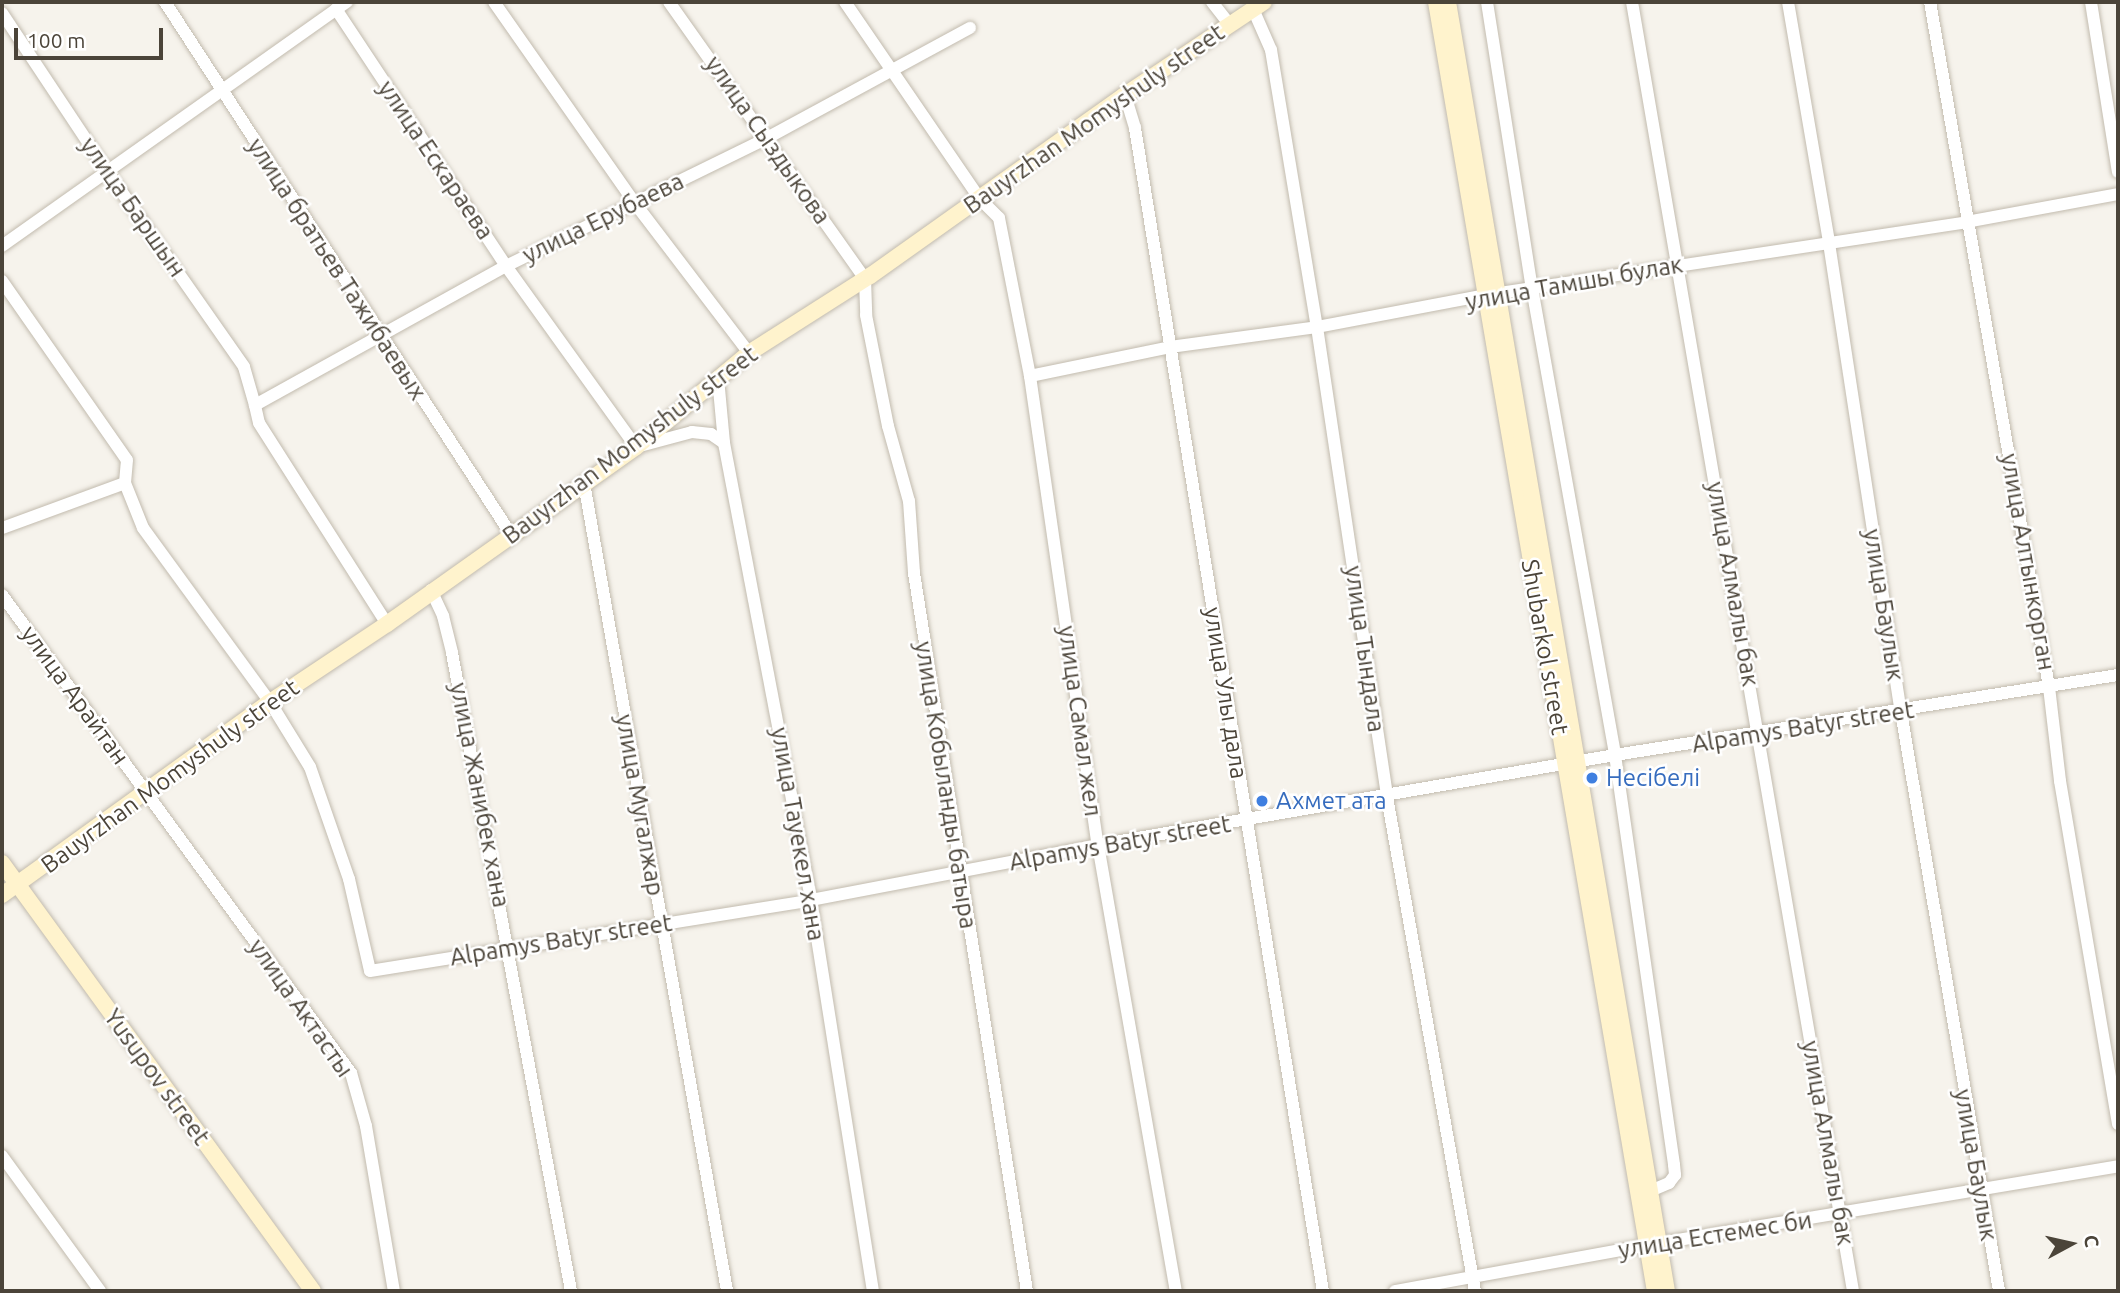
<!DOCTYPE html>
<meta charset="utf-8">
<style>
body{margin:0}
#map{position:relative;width:2120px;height:1293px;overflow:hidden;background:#f6f3ec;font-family:Ubuntu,sans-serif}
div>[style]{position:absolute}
.roads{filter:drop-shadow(0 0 2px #c2bbae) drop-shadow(0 0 2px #c2bbae)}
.street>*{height:12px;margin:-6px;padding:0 6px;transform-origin:6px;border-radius:6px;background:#fff}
.secondary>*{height:16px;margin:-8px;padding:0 8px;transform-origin:8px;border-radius:8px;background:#fff3cd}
.dots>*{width:19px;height:19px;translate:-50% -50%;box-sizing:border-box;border:4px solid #fff;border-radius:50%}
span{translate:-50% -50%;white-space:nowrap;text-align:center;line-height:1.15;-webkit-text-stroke:5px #fff;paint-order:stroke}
.street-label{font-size:24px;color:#4b4439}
.shop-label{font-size:24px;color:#366cbe}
.left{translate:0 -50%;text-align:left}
.frame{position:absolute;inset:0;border:4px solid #4b4439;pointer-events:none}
.north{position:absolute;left:2036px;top:1209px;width:70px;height:70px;-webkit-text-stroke:5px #fff;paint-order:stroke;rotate:82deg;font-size:19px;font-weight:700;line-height:28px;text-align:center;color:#4b4439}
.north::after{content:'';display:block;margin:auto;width:24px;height:32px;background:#4b4439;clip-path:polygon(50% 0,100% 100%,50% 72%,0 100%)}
.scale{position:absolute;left:14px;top:28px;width:149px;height:32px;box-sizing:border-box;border:4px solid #4b4439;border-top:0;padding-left:9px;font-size:21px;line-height:24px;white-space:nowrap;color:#4b4439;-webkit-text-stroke:5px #fff;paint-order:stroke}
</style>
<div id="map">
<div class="roads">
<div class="street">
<i style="left:165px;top:2px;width:637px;rotate:56.98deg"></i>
<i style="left:494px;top:2px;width:244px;rotate:55deg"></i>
<i style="left:634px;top:202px;width:190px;rotate:52.7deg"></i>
<i style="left:669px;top:2px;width:339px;rotate:54.7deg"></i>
<i style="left:865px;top:279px;width:36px;rotate:88deg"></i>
<i style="left:866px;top:315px;width:113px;rotate:78.8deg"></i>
<i style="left:888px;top:426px;width:78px;rotate:74.4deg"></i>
<i style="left:909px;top:501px;width:72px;rotate:86deg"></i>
<i style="left:914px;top:573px;width:727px;rotate:81.06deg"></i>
<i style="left:845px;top:2px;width:239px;rotate:55.6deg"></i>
<i style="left:980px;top:199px;width:27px;rotate:45deg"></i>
<i style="left:999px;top:218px;width:161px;rotate:78.9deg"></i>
<i style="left:1030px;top:376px;width:474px;rotate:81.8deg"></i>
<i style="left:1098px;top:845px;width:453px;rotate:80.1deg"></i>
<i style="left:1212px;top:2px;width:28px;rotate:52deg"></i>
<i style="left:1487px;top:2px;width:290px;rotate:81.1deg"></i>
<i style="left:1532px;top:288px;width:474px;rotate:79.9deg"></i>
<i style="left:1615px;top:755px;width:414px;rotate:81.8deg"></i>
<i style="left:1674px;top:1165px;width:10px;rotate:84deg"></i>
<i style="left:1675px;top:1175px;width:10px;rotate:127deg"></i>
<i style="left:1669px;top:1183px;width:21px;rotate:157deg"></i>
<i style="left:1632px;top:2px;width:1308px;rotate:80.27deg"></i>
<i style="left:1788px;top:2px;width:244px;rotate:80.3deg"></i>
<i style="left:1829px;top:243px;width:474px;rotate:81.3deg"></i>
<i style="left:1901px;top:712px;width:587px;rotate:80.39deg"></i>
<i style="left:1930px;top:2px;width:695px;rotate:80.14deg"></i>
<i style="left:2049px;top:687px;width:95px;rotate:83.3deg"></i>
<i style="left:2060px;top:781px;width:348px;rotate:80.4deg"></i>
<i style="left:2091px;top:2px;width:172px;rotate:81deg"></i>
<i style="left:336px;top:9px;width:308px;rotate:56.5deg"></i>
<i style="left:506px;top:266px;width:223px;rotate:54.3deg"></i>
<i style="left:636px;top:447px;width:58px;rotate:-15deg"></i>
<i style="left:692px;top:432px;width:19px;rotate:6deg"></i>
<i style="left:711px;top:434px;width:16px;rotate:35deg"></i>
<i style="left:1253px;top:9px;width:45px;rotate:66.3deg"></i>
<i style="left:1271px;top:50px;width:281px;rotate:80.6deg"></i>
<i style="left:1317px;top:327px;width:475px;rotate:81.5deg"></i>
<i style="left:1387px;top:797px;width:502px;rotate:79.9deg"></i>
<i style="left:2px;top:13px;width:190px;rotate:56.4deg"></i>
<i style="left:107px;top:171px;width:239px;rotate:55deg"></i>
<i style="left:244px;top:367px;width:40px;rotate:74deg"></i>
<i style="left:1125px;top:95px;width:34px;rotate:73deg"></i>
<i style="left:1135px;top:128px;width:1178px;rotate:80.82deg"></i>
<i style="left:2px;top:246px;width:423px;rotate:-35.3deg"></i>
<i style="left:2px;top:281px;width:218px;rotate:55.1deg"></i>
<i style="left:127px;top:460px;width:23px;rotate:95deg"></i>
<i style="left:125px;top:483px;width:131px;rotate:159.9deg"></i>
<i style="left:1030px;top:376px;width:143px;rotate:-11.7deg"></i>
<i style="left:1170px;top:347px;width:148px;rotate:-7.7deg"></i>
<i style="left:1317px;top:327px;width:172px;rotate:-10.7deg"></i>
<i style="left:1486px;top:295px;width:486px;rotate:-8.6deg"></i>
<i style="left:1966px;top:222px;width:155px;rotate:-10.4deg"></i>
<i style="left:718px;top:378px;width:65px;rotate:84.7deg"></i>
<i style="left:724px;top:443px;width:465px;rotate:79.2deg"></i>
<i style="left:811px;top:900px;width:396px;rotate:81deg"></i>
<i style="left:125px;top:483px;width:48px;rotate:68.2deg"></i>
<i style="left:143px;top:528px;width:215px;rotate:53.9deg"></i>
<i style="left:270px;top:702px;width:76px;rotate:58.4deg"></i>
<i style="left:310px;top:767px;width:119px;rotate:70.8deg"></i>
<i style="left:349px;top:879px;width:94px;rotate:77.1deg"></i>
<i style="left:370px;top:971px;width:447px;rotate:-9.1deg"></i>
<i style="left:811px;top:900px;width:292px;rotate:-10.8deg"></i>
<i style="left:1098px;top:845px;width:525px;rotate:-9.88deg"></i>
<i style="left:1615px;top:755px;width:509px;rotate:-9.04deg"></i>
<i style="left:584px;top:483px;width:821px;rotate:79.96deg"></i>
<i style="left:431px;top:590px;width:29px;rotate:65deg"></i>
<i style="left:443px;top:616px;width:38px;rotate:76deg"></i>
<i style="left:452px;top:653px;width:649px;rotate:79.43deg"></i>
<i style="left:2px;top:595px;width:592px;rotate:53.87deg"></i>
<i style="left:351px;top:1073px;width:55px;rotate:74.2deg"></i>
<i style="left:366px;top:1126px;width:167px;rotate:80.4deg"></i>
<i style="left:387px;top:624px;width:238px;rotate:-122.5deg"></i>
<i style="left:259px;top:423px;width:18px;rotate:-103deg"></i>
<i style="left:255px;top:405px;width:287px;rotate:-29deg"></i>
<i style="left:506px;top:266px;width:291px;rotate:-26.1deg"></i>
<i style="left:767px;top:138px;width:231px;rotate:-28.5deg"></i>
<i style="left:2px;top:1156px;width:167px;rotate:54deg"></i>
<i style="left:1395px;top:1291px;width:257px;rotate:-10.3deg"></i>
<i style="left:1648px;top:1245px;width:477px;rotate:-9.5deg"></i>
</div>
<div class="secondary">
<i style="left:1436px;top:2px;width:1307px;rotate:80.36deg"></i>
<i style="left:1448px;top:2px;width:1307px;rotate:80.36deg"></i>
<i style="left:2px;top:863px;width:529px;rotate:54deg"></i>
<i style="left:2px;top:895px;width:330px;rotate:-35.8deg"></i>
<i style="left:270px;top:702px;width:141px;rotate:-33.7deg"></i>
<i style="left:387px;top:624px;width:305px;rotate:-35.4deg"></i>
<i style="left:636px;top:447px;width:147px;rotate:-39.8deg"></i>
<i style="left:749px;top:353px;width:143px;rotate:-32.5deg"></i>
<i style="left:870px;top:276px;width:313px;rotate:-35.4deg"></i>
<i style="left:1125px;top:95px;width:167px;rotate:-33.8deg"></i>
</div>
</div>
<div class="dots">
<i style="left:1592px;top:778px;background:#3f7fe0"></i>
<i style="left:1262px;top:801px;background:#3f7fe0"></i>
</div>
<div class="street-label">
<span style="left:1094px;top:119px;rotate:-35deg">Bauyrzhan Momyshuly street</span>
<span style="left:768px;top:140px;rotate:55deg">улица Сыздыкова</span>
<span style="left:436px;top:160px;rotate:56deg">улица Ескараева</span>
<span style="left:133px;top:207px;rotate:55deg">улица Баршын</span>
<span style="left:603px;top:218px;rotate:-26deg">улица Ерубаева</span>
<span style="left:337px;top:269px;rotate:57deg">улица братьев Тажибаевых</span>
<span style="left:1574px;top:283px;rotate:-10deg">улица Тамшы булак</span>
<span style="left:630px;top:445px;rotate:-37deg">Bauyrzhan Momyshuly street</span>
<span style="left:2028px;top:562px;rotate:80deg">улица Алтынкорган</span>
<span style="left:1733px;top:584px;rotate:80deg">улица Алмалы бак</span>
<span style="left:1884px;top:605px;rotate:81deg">улица Баулык</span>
<span style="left:1545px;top:647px;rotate:80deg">Shubarkol street</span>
<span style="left:1365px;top:649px;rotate:82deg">улица Тындала</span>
<span style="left:1226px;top:693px;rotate:81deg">улица Улы дала</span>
<span style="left:75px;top:695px;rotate:54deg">улица Арайтан</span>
<span style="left:1080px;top:721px;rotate:82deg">улица Самал жел</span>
<span style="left:1803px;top:727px;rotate:-9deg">Alpamys Batyr street</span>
<span style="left:170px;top:776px;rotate:-36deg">Bauyrzhan Momyshuly street</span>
<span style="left:946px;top:785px;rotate:81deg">улица Кобыланды батыра</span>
<span style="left:480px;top:795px;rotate:79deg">улица Жанибек хана</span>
<span style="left:640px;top:805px;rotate:80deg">улица Мугалжар</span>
<span style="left:798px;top:834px;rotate:80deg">улица Тауекел хана</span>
<span style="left:1120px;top:843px;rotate:-10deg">Alpamys Batyr street</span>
<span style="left:561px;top:940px;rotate:-9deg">Alpamys Batyr street</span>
<span style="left:301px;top:1008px;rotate:55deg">улица Актасты</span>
<span style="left:157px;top:1077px;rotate:54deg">Yusupov street</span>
<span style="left:1828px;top:1143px;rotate:80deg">улица Алмалы бак</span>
<span style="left:1976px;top:1165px;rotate:80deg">улица Баулык</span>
<span style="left:1715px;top:1235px;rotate:-9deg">улица Естемес би</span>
</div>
<div class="shop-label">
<span class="left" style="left:1606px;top:778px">Несібелі</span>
<span class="left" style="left:1276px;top:801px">Ахмет ата</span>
</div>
<div class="frame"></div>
<div class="north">С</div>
<div class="scale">100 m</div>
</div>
